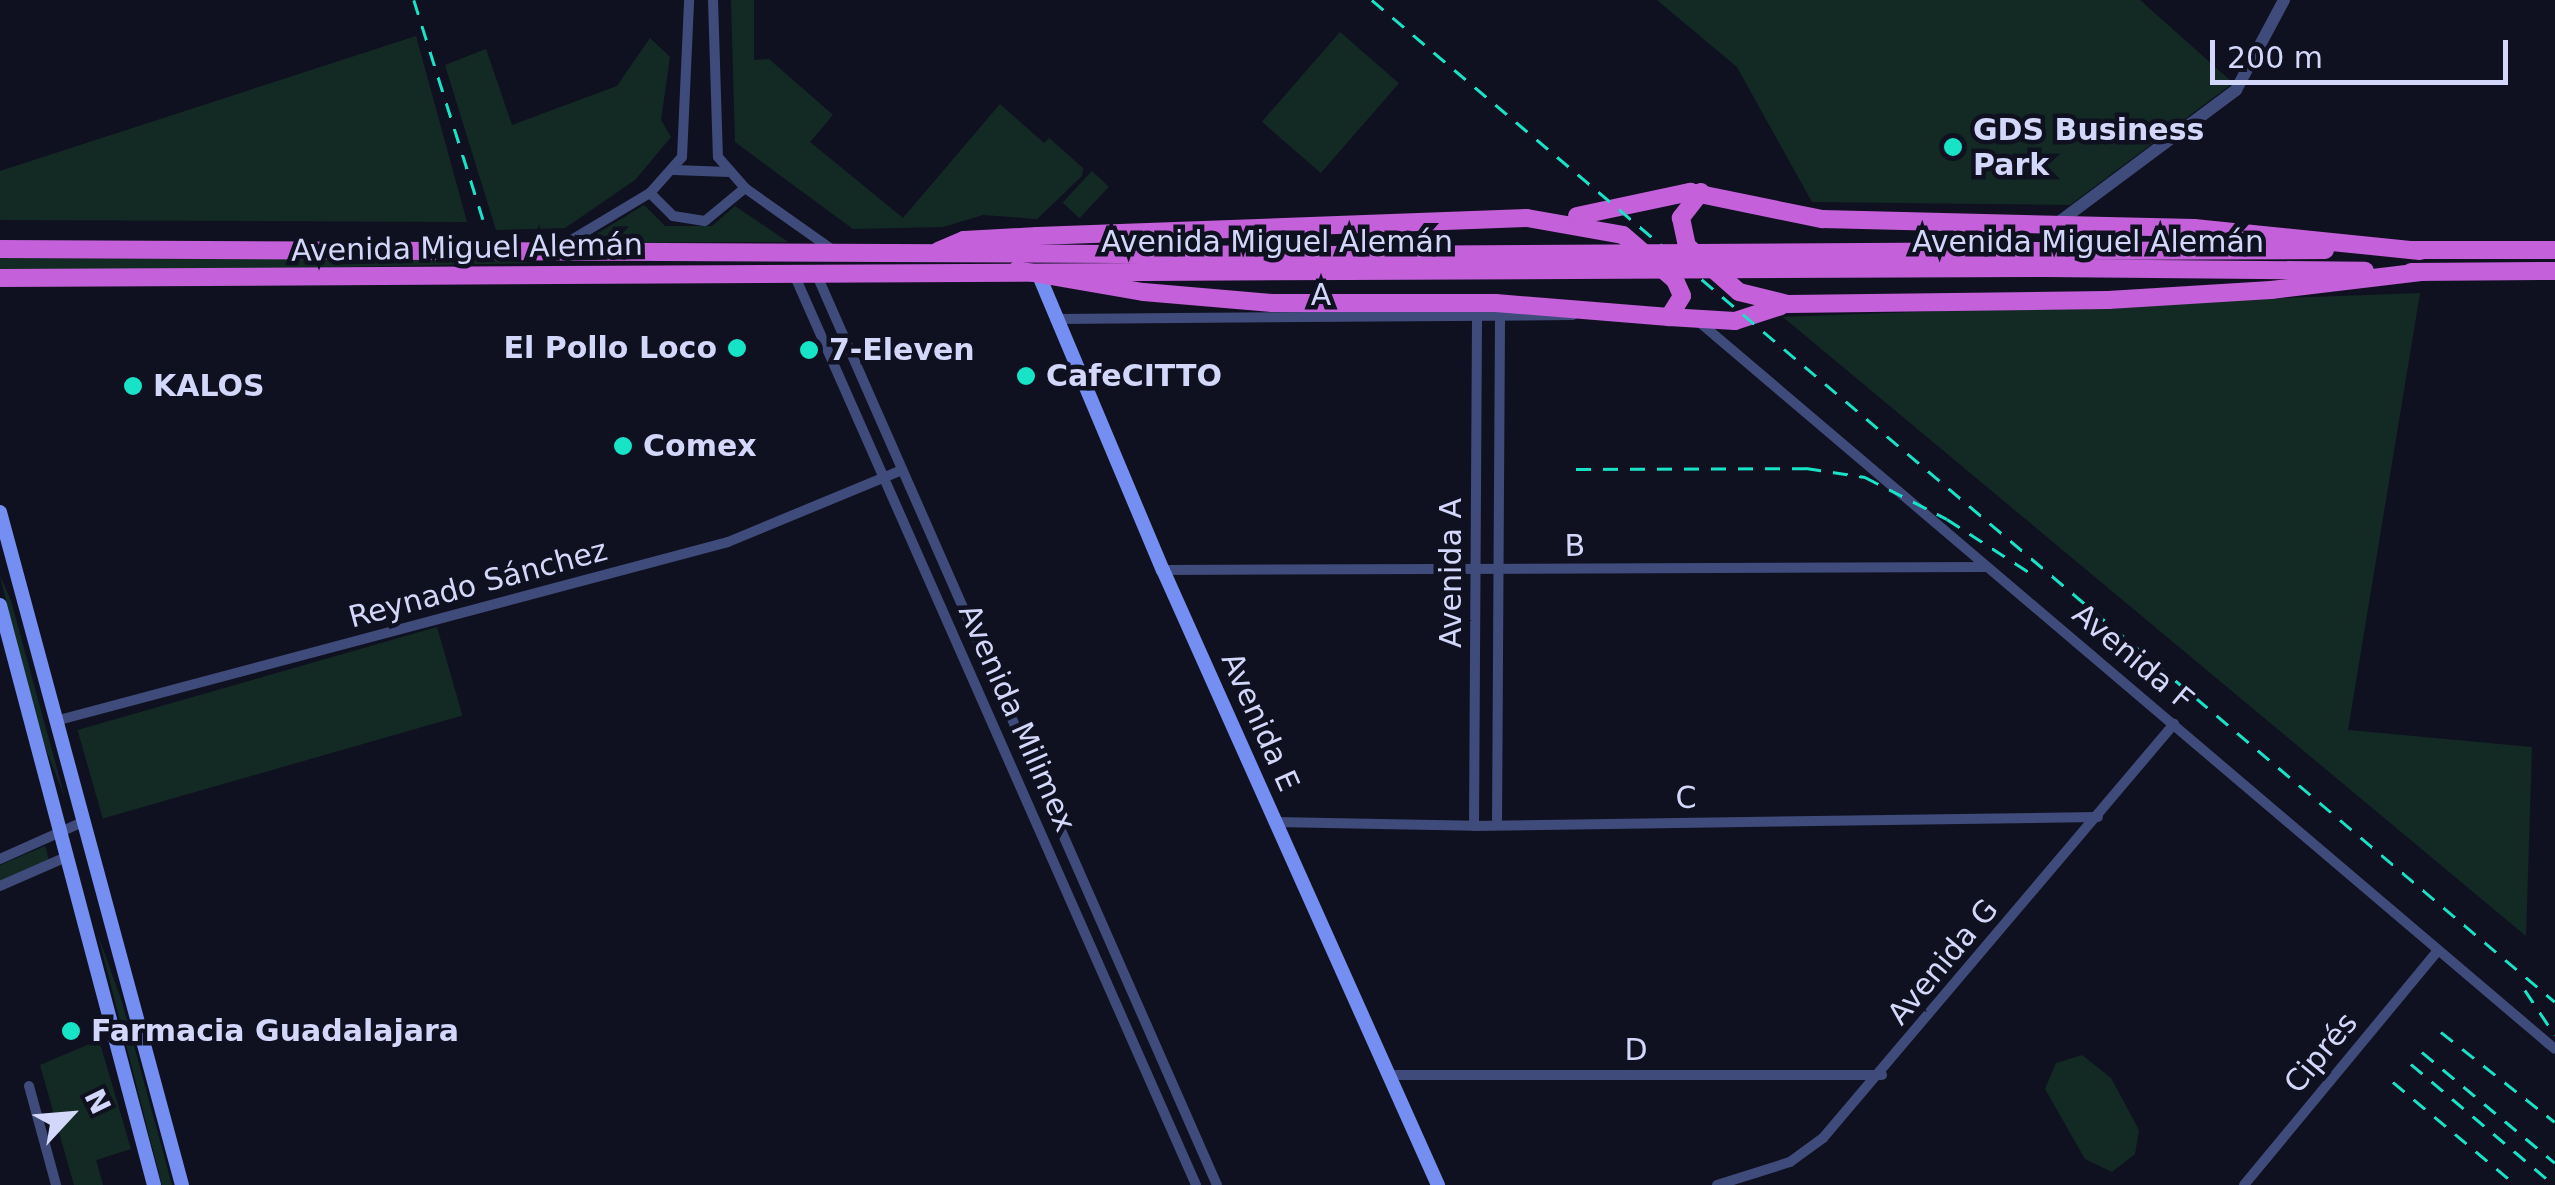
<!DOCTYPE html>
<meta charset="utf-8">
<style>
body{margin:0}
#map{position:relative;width:2555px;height:1185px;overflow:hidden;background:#101120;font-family:"DejaVu Sans",sans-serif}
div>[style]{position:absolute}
.green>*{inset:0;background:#132a24;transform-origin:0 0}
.minor>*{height:10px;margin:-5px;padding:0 5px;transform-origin:5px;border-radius:5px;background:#3f4b7b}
.tertiary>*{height:12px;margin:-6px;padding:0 6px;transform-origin:6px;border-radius:6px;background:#3f4b7b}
.secondary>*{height:14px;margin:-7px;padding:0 7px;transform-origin:7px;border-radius:7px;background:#748ff1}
.trunk>*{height:18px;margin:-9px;padding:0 9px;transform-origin:9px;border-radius:9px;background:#c460da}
.rail>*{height:2.5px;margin-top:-1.25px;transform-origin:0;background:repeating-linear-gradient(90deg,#17e3c7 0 15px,transparent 0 27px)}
.trunk-bridge>*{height:18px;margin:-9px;padding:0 9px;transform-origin:9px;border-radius:9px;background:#c460da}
.dots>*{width:28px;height:28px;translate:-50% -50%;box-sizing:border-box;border:5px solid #101120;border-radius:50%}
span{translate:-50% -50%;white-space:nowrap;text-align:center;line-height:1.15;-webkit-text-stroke:9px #101120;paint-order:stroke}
.poi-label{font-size:30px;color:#d3d8fb;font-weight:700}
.left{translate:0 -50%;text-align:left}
.right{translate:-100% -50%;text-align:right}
.street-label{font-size:30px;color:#d3d8fb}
.north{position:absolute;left:20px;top:1065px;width:100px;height:100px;-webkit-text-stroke:8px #101120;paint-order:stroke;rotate:64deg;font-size:28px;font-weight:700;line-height:40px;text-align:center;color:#d3d8fb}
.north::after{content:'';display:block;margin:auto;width:35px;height:45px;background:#d3d8fb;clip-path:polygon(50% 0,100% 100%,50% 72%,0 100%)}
.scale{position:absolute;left:2210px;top:40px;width:298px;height:45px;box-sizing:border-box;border:5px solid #d3d8fb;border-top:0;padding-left:12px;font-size:30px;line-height:35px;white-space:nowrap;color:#d3d8fb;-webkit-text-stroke:8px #101120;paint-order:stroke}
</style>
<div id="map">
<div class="green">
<i style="clip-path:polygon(731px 0,754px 0,754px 60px,769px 59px,833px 115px,810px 142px,903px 218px,1000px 104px,1044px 143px,1049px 138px,1083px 168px,1082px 176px,1037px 219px,983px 215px,943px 227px,853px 229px,735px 142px)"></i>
<i style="clip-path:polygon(1657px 0,2140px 0,2233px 83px,2070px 205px,1812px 202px,1737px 67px)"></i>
<i style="left:1340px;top:32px;width:78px;height:119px;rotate:41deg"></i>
<i style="clip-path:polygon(416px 36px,467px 222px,0 220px,0 171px)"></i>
<i style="clip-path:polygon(650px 38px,670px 57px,661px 120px,671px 137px,635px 180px,565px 228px,496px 230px,445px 65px,486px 49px,512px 125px,617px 86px)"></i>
<i style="left:1092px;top:171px;width:23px;height:43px;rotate:43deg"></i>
<i style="clip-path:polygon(644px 205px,665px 226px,712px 226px,735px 206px,788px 242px,582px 243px)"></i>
<i style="clip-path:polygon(0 256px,429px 257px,538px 263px,0 274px)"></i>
<i style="clip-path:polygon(2420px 293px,2348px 730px,2532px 747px,2526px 936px,1783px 317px)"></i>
<i style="clip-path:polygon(0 575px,11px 601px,65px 798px,35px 721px)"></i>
<i style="left:437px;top:627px;width:92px;height:374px;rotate:74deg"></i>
<i style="clip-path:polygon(45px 846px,49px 860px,0 881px,0 865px)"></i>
<i style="clip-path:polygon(98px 935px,122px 1002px,172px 1185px,162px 1185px)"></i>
<i style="clip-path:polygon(99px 1040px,131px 1149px,96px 1160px,103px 1185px,74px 1185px,40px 1065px)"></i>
<i style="clip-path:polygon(2082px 1055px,2111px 1078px,2139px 1130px,2135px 1154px,2112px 1172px,2085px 1159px,2045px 1089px,2056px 1063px)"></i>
</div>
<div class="minor">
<i style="left:713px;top:0;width:157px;rotate:88.2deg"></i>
<i style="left:718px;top:157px;width:41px;rotate:48.9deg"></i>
<i style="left:745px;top:188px;width:105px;rotate:35.3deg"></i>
<i style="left:674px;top:170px;width:55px;rotate:2.1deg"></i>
<i style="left:650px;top:193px;width:33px;rotate:45deg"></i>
<i style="left:673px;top:216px;width:32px;rotate:9deg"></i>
<i style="left:705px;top:221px;width:52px;rotate:-39.5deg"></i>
<i style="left:558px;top:248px;width:107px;rotate:-30.9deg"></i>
<i style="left:650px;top:193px;width:48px;rotate:-48.4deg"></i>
<i style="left:682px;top:157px;width:157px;rotate:-87.4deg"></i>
<i style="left:815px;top:271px;width:998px;rotate:66.26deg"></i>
<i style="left:793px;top:272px;width:998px;rotate:66.18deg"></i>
<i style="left:1055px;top:319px;width:518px;rotate:-0.44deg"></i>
<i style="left:1698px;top:321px;width:1124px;rotate:40.35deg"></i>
<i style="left:1163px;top:570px;width:823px;rotate:-0.21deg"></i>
<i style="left:59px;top:720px;width:692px;rotate:-14.9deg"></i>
<i style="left:728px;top:542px;width:188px;rotate:-22.5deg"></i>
<i style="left:1274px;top:822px;width:200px;rotate:1.1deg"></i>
<i style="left:1474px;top:826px;width:624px;rotate:-0.83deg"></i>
<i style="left:1497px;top:825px;width:505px;rotate:-89.66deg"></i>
<i style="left:1474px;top:826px;width:506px;rotate:-89.66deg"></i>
<i style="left:0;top:859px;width:93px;rotate:-24.1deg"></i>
<i style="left:0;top:886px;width:72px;rotate:-23.7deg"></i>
<i style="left:1390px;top:1075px;width:492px"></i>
<i style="left:29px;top:1086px;width:103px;rotate:74.7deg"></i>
<i style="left:1717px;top:1185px;width:77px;rotate:-17.5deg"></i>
<i style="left:1790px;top:1162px;width:41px;rotate:-36deg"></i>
<i style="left:1823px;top:1138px;width:543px;rotate:-49.71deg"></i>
<i style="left:2244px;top:1185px;width:303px;rotate:-50.4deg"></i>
</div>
<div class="tertiary">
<i style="left:2059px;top:222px;width:221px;rotate:-36.7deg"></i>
<i style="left:2236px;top:90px;width:102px;rotate:-61.9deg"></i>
</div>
<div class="secondary">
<i style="left:1040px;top:278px;width:317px;rotate:67.2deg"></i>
<i style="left:1163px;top:570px;width:674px;rotate:65.91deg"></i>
<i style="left:0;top:512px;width:697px;rotate:74.87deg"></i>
<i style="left:0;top:605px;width:600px;rotate:75.13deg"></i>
</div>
<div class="trunk">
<i style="left:1701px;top:192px;width:33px;rotate:128deg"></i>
<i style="left:1681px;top:218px;width:29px;rotate:78deg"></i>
<i style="left:1687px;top:246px;width:69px;rotate:41.5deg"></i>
<i style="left:1739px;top:292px;width:50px;rotate:13.8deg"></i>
<i style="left:1788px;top:304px;width:320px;rotate:-0.7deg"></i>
<i style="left:2108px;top:300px;width:163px;rotate:-3.5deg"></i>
<i style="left:2271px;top:290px;width:153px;rotate:-6.8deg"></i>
<i style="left:1577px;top:216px;width:116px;rotate:-12deg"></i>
<i style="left:1690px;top:192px;width:135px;rotate:11.6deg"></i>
<i style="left:1822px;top:219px;width:372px;rotate:1.4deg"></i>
<i style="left:2194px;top:228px;width:227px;rotate:5.8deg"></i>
<i style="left:0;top:249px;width:1347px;rotate:0.26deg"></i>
<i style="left:2411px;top:250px;width:144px"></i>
<i style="left:938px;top:251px;width:28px;rotate:-23deg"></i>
<i style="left:964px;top:240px;width:73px;rotate:-3.1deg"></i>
<i style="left:1037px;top:236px;width:490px;rotate:-2.1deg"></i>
<i style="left:1527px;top:218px;width:97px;rotate:10deg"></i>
<i style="left:1623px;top:235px;width:69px;rotate:40.9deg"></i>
<i style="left:1675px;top:280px;width:17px;rotate:66deg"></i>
<i style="left:1682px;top:296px;width:25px;rotate:122deg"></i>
<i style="left:1669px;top:317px;width:174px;rotate:-175.4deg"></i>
<i style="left:1496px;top:303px;width:224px;rotate:180deg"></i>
<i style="left:1272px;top:303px;width:129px;rotate:-175.1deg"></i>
<i style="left:1143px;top:292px;width:128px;rotate:-170.1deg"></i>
<i style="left:2041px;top:251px;width:284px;rotate:-0.2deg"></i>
<i style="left:2043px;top:268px;width:322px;rotate:0.5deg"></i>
<i style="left:2411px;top:272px;width:144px;rotate:-0.4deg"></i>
<i style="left:0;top:278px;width:1346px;rotate:-0.3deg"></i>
<i style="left:1669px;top:317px;width:66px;rotate:3.5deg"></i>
<i style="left:1735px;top:321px;width:48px;rotate:-18.1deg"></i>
</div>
<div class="rail">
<i style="left:414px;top:0;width:230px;rotate:72.5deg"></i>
<i style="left:1372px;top:0;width:1550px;rotate:40.26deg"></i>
<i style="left:1576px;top:469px;width:230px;rotate:-0.2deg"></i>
<i style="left:1806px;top:468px;width:60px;rotate:8.7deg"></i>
<i style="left:1865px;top:477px;width:92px;rotate:27.1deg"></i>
<i style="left:1947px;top:519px;width:98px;rotate:32.9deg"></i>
<i style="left:2525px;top:990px;width:54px;rotate:56.3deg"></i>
<i style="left:2441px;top:1032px;width:145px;rotate:38.3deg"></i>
<i style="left:2422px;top:1052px;width:173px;rotate:39.8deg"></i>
<i style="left:2411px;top:1064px;width:187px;rotate:40.2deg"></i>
<i style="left:2393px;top:1082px;width:160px;rotate:39.9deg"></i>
</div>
<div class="trunk-bridge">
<i style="left:1347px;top:255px;width:694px;rotate:-0.33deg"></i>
<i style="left:1346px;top:271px;width:697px;rotate:-0.25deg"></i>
</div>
<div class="dots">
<i style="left:1953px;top:147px;background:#17e3c7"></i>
<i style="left:737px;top:348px;background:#17e3c7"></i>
<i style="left:809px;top:350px;background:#17e3c7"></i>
<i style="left:1026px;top:376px;background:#17e3c7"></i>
<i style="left:133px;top:386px;background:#17e3c7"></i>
<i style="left:623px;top:446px;background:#17e3c7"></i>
<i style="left:71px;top:1031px;background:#17e3c7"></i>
</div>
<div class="poi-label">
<span class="left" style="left:1973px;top:147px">GDS Business<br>Park</span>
<span class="right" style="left:717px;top:348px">El Pollo Loco</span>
<span class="left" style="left:829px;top:350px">7-Eleven</span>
<span class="left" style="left:1046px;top:376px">CafeCITTO</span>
<span class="left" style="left:153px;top:386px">KALOS</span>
<span class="left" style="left:643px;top:446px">Comex</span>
<span class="left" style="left:91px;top:1031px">Farmacia Guadalajara</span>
</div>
<div class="street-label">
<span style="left:1277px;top:242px">Avenida Miguel Alemán</span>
<span style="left:2088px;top:242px">Avenida Miguel Alemán</span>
<span style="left:467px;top:248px;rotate:-1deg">Avenida Miguel Alemán</span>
<span style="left:1321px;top:295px">A</span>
<span style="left:1575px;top:546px;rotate:-1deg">B</span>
<span style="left:1451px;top:573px;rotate:-90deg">Avenida A</span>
<span style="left:478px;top:584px;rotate:-15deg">Reynado Sánchez</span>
<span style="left:2133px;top:657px;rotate:40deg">Avenida F</span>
<span style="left:1017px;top:718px;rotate:66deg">Avenida Milimex</span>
<span style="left:1260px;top:722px;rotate:66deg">Avenida E</span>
<span style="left:1686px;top:798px;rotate:-1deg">C</span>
<span style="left:1943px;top:962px;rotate:-50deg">Avenida G</span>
<span style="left:1636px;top:1050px">D</span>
<span style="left:2321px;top:1053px;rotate:-50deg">Ciprés</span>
</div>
<div class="north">N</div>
<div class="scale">200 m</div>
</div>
